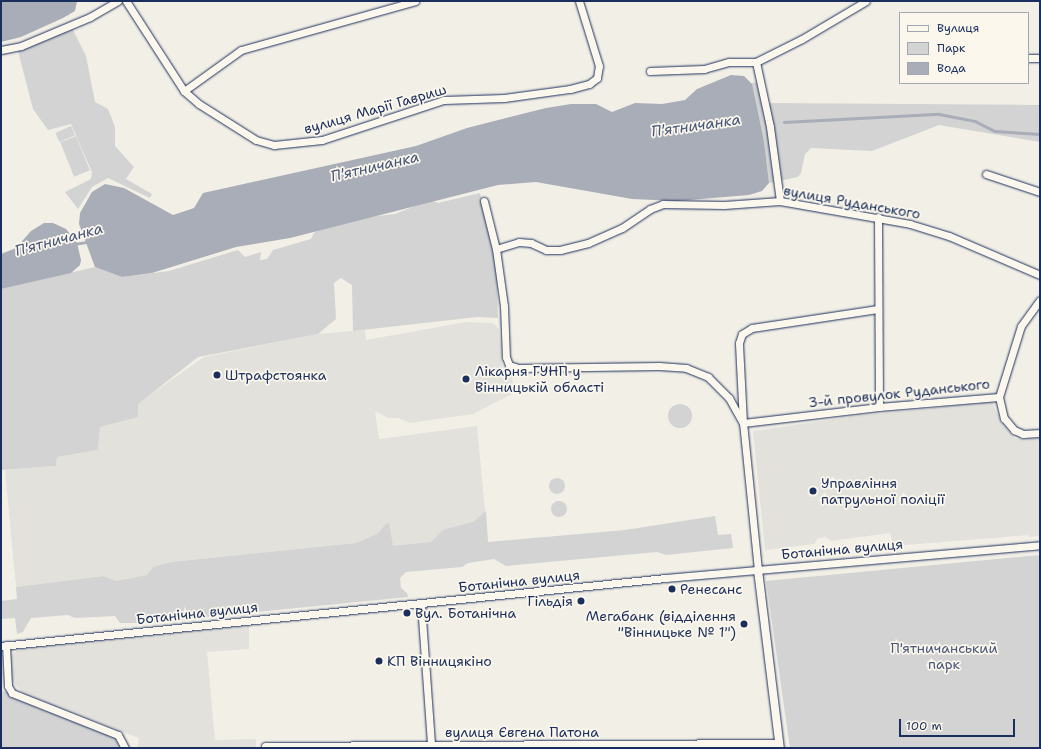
<!DOCTYPE html>
<meta charset="utf-8">
<style>
body{margin:0}
#map{position:relative;width:1041px;height:749px;overflow:hidden;background:#f2efe6;font-family:"Shantell Sans",sans-serif}
div>[style]{position:absolute}
.built>*{inset:0;background:#e2e1dc}
.green>*{inset:0;background:#d2d3d2;transform-origin:0 0}
.round{border-radius:50%}
.water>*{inset:0;background:#a9adb7}
.stream>*{height:2.5px;margin:-1.25px;padding:0 1.25px;transform-origin:1.25px;border-radius:1.25px;background:#a9adb7}
.roads{filter:drop-shadow(0 0 1px #1b2f5e) drop-shadow(0 0 1px #1b2f5e)}
.minor>*{height:7px;margin:-3.5px;padding:0 3.5px;transform-origin:3.5px;border-radius:3.5px;background:#fbf7ec}
.tertiary>*{height:8px;margin:-4px;padding:0 4px;transform-origin:4px;border-radius:4px;background:#fbf7ec}
.dots>*{width:11px;height:11px;translate:-50% -50%;box-sizing:border-box;border:2px solid #fbf7ec;border-radius:50%}
span{translate:-50% -50%;white-space:nowrap;text-align:center;line-height:1.15;-webkit-text-stroke:3.5px #fbf7ec;paint-order:stroke}
.street-label{font-size:14px;color:#1b2f5e}
.poi-label{font-size:14px;color:#1b2f5e}
.left{translate:0 -50%;text-align:left}
.right{translate:-100% -50%;text-align:right}
.park-label{font-size:14px;color:#49587b}
.water-label{font-size:15px;color:#465579;font-style:italic}
.frame{position:absolute;inset:0;border:2px solid #1b2f5e;pointer-events:none}
.legend{position:absolute;left:899px;top:12px;width:130px;height:72px;box-sizing:border-box;background:#fbf7ec;border:1px solid #a1a7b3;margin:0;padding:5px 7px;list-style:none;font-size:12px;color:#1b2f5e}
.legend li{display:flex;align-items:center;gap:8px;height:20px}
.legend b{width:20px;border:1px solid #a1a7b3}
.scale{position:absolute;left:899px;top:719px;width:116px;height:18px;box-sizing:border-box;border:2px solid #1b2f5e;border-top:0;padding-left:5px;font-size:12px;line-height:14px;white-space:nowrap;color:#1b2f5e;-webkit-text-stroke:3px #fbf7ec;paint-order:stroke}
</style>
<div id="map">
<div class="built">
<i style="clip-path:polygon(466px 322px,493px 323px,499px 329px,503px 371px,512px 375px,514px 393px,473px 414px,410px 423px,398px 418px,388px 418px,375px 411px,379px 439px,477px 426px,488px 542px,393px 553px,389px 524px,386px 524px,377px 534px,356px 543px,171px 562px,153px 567px,147px 575px,116px 581px,102px 576px,16px 587px,5px 470px,56px 466px,57px 457px,98px 450px,100px 427px,138px 417px,137px 404px,204px 357px,317px 334px,365px 330px,366px 340px)"></i>
<i style="clip-path:polygon(992px 402px,1001px 422px,1015px 439px,1040px 437px,1040px 536px,1029px 537px,1029px 535px,893px 546px,890px 533px,831px 541px,825px 537px,818px 538px,814px 544px,765px 550px,753px 431px,855px 416px)"></i>
<i style="clip-path:polygon(249px 625px,249px 649px,207px 652px,215px 740px,256px 739px,256px 748px,137px 748px,139px 738px,24px 694px,10px 679px,11px 657px,19px 648px)"></i>
</div>
<div class="green">
<i style="clip-path:polygon(70px 24px,86px 56px,95px 102px,108px 109px,115px 127px,115px 146px,134px 167px,126px 179px,152px 194px,150px 198px,108px 178px,92px 187px,78px 209px,65px 192px,91px 179px,92px 172px,71px 124px,48px 130px,33px 109px,17px 47px)"></i>
<i style="clip-path:polygon(760px 82px,765px 103px,1040px 105px,1040px 142px,939px 125px,872px 151px,811px 148px,805px 154px,801px 173px,798px 177px,769px 183px,764px 141px,751px 83px)"></i>
<i style="left:71px;top:126px;width:10px;height:17px;rotate:66deg"></i>
<i style="left:76px;top:136px;width:37px;height:17px;rotate:68deg"></i>
<i style="clip-path:polygon(480px 193px,490px 232px,497px 274px,498px 318px,477px 317px,353px 331px,352px 285px,341px 278px,334px 283px,336px 319px,318px 334px,198px 357px,138px 404px,138px 417px,100px 427px,98px 450px,57px 457px,56px 466px,1px 470px,1px 289px,95px 267px,122px 277px,169px 271px,238px 250px,245px 257px,261px 252px,260px 260px,267px 259px,273px 250px,311px 239px,314px 233px,332px 221px,395px 214px,430px 200px,438px 203px)"></i>
<i class="round" style="left:668px;top:404px;width:24px;height:24px"></i>
<i class="round" style="left:549px;top:478px;width:16px;height:16px"></i>
<i class="round" style="left:551px;top:501px;width:16px;height:16px"></i>
<i style="clip-path:polygon(486px 511px,488px 542px,625px 530px,715px 516px,718px 535px,731px 534px,733px 548px,666px 555px,657px 552px,506px 566px,494px 559px,468px 563px,462px 567px,406px 572px,400px 578px,401px 588px,407px 593px,408px 597px,146px 623px,120px 623px,115px 616px,75px 618px,68px 615px,31px 618px,23px 632px,17px 634px,15px 618px,1px 619px,1px 601px,17px 599px,16px 587px,103px 576px,116px 581px,147px 575px,153px 567px,171px 562px,356px 543px,377px 534px,386px 524px,389px 523px,393px 546px,431px 542px,443px 530px,473px 522px)"></i>
<i style="clip-path:polygon(1040px 555px,1040px 748px,790px 748px,766px 581px)"></i>
<i style="clip-path:polygon(1px 691px,12px 693px,118px 735px,125px 748px,1px 748px)"></i>
</div>
<div class="water">
<i style="clip-path:polygon(1px 1px,77px 1px,75px 11px,63px 18px,21px 37px,1px 42px)"></i>
<i style="clip-path:polygon(731px 75px,744px 76px,752px 84px,764px 141px,769px 183px,762px 191px,749px 195px,677px 201px,632px 199px,536px 182px,498px 185px,290px 238px,236px 247px,152px 273px,122px 277px,95px 267px,79px 224px,80px 213px,92px 192px,105px 184px,124px 188px,173px 215px,194px 208px,203px 193px,416px 146px,467px 128px,546px 108px,571px 104px,596px 104px,612px 112px,635px 103px,662px 104px,685px 100px,697px 89px)"></i>
<i style="clip-path:polygon(44px 223px,53px 223px,66px 229px,77px 243px,81px 260px,80px 265px,71px 273px,1px 289px,1px 254px,16px 248px,31px 231px)"></i>
</div>
<div class="stream">
<i style="left:784px;top:122px;width:155px;rotate:-3deg"></i>
<i style="left:939px;top:114px;width:37px;rotate:11deg"></i>
<i style="left:975px;top:121px;width:22px;rotate:27deg"></i>
<i style="left:995px;top:131px;width:45px;rotate:3.8deg"></i>
<i style="left:74px;top:244px;width:13px;rotate:-9deg"></i>
</div>
<div class="roads">
<div class="minor">
<i style="left:126px;top:1px;width:107px;rotate:57.2deg"></i>
<i style="left:184px;top:91px;width:20px;rotate:41deg"></i>
<i style="left:199px;top:104px;width:67px;rotate:32.3deg"></i>
<i style="left:256px;top:140px;width:19px;rotate:16deg"></i>
<i style="left:274px;top:145px;width:48px;rotate:-5.9deg"></i>
<i style="left:322px;top:140px;width:128px;rotate:-18.2deg"></i>
<i style="left:444px;top:100px;width:60px;rotate:-1.9deg"></i>
<i style="left:504px;top:98px;width:67px;rotate:-7.8deg"></i>
<i style="left:570px;top:89px;width:20px;rotate:-15deg"></i>
<i style="left:589px;top:84px;width:10px;rotate:-37deg"></i>
<i style="left:597px;top:78px;width:12px;rotate:-81deg"></i>
<i style="left:599px;top:66px;width:68px;rotate:-107.1deg"></i>
<i style="left:1px;top:50px;width:20px;rotate:-11deg"></i>
<i style="left:21px;top:46px;width:75px;rotate:-22.8deg"></i>
<i style="left:90px;top:17px;width:32px;rotate:-30deg"></i>
<i style="left:1028px;top:58px;width:12px"></i>
<i style="left:756px;top:62px;width:66px;rotate:77.8deg"></i>
<i style="left:770px;top:127px;width:75px;rotate:82.3deg"></i>
<i style="left:650px;top:71px;width:54px;rotate:-2.1deg"></i>
<i style="left:704px;top:69px;width:26px;rotate:-16deg"></i>
<i style="left:729px;top:62px;width:27px"></i>
<i style="left:756px;top:62px;width:51px;rotate:-26.6deg"></i>
<i style="left:802px;top:39px;width:74px;rotate:-30.7deg"></i>
<i style="left:184px;top:91px;width:70px;rotate:-35.7deg"></i>
<i style="left:241px;top:50px;width:181px;rotate:-15.7deg"></i>
<i style="left:986px;top:174px;width:57px;rotate:18.4deg"></i>
<i style="left:484px;top:201px;width:49px;rotate:76deg"></i>
<i style="left:496px;top:249px;width:58px;rotate:82deg"></i>
<i style="left:504px;top:306px;width:51px;rotate:87.8deg"></i>
<i style="left:506px;top:357px;width:9px;rotate:69deg"></i>
<i style="left:509px;top:365px;width:9px;rotate:18deg"></i>
<i style="left:518px;top:368px;width:141px;rotate:-0.8deg"></i>
<i style="left:659px;top:366px;width:27px;rotate:4deg"></i>
<i style="left:686px;top:368px;width:24px;rotate:22deg"></i>
<i style="left:708px;top:377px;width:30px;rotate:45deg"></i>
<i style="left:729px;top:398px;width:29px;rotate:61deg"></i>
<i style="left:878px;top:217px;width:190px;rotate:89.7deg"></i>
<i style="left:496px;top:249px;width:24px;rotate:-17deg"></i>
<i style="left:519px;top:242px;width:12px;rotate:5deg"></i>
<i style="left:531px;top:243px;width:17px;rotate:25deg"></i>
<i style="left:546px;top:250px;width:14px"></i>
<i style="left:560px;top:250px;width:29px;rotate:-14deg"></i>
<i style="left:588px;top:243px;width:37px;rotate:-24deg"></i>
<i style="left:622px;top:228px;width:34px;rotate:-34deg"></i>
<i style="left:650px;top:209px;width:14px;rotate:-21deg"></i>
<i style="left:663px;top:204px;width:61px;rotate:0.9deg"></i>
<i style="left:724px;top:205px;width:56px;rotate:-4.1deg"></i>
<i style="left:780px;top:201px;width:132px;rotate:10deg"></i>
<i style="left:910px;top:224px;width:41px;rotate:17.1deg"></i>
<i style="left:949px;top:236px;width:99px;rotate:23.2deg"></i>
<i style="left:999px;top:397px;width:22px;rotate:77deg"></i>
<i style="left:1004px;top:418px;width:16px;rotate:50deg"></i>
<i style="left:1014px;top:430px;width:10px;rotate:24deg"></i>
<i style="left:1023px;top:434px;width:17px;rotate:-3deg"></i>
<i style="left:743px;top:423px;width:137px;rotate:-6.7deg"></i>
<i style="left:879px;top:407px;width:120px;rotate:-4.8deg"></i>
<i style="left:999px;top:397px;width:74px;rotate:-72.8deg"></i>
<i style="left:1021px;top:326px;width:32px;rotate:-54deg"></i>
<i style="left:758px;top:570px;width:148px;rotate:-95.8deg"></i>
<i style="left:743px;top:423px;width:80px;rotate:-92.9deg"></i>
<i style="left:739px;top:343px;width:9px;rotate:-72deg"></i>
<i style="left:742px;top:334px;width:12px;rotate:-31deg"></i>
<i style="left:752px;top:328px;width:127px;rotate:-8.6deg"></i>
<i style="left:421px;top:604px;width:141px;rotate:85.9deg"></i>
<i style="left:6px;top:645px;width:41px;rotate:87.2deg"></i>
<i style="left:8px;top:686px;width:8px;rotate:60deg"></i>
<i style="left:12px;top:693px;width:114px;rotate:21.6deg"></i>
<i style="left:118px;top:735px;width:15px;rotate:62deg"></i>
<i style="left:1px;top:646px;width:668px;rotate:-5.84deg"></i>
<i style="left:666px;top:578px;width:375px;rotate:-5deg"></i>
<i style="left:265px;top:746px;width:514px;rotate:-0.33deg"></i>
</div>
<div class="tertiary">
<i style="left:758px;top:570px;width:179px;rotate:83deg"></i>
</div>
</div>
<div class="dots">
<i style="left:217px;top:375px;background:#1b2f5e"></i>
<i style="left:466px;top:379px;background:#1b2f5e"></i>
<i style="left:813px;top:491px;background:#1b2f5e"></i>
<i style="left:672px;top:589px;background:#1b2f5e"></i>
<i style="left:581px;top:601px;background:#1b2f5e"></i>
<i style="left:407px;top:613px;background:#1b2f5e"></i>
<i style="left:744px;top:624px;background:#1b2f5e"></i>
<i style="left:379px;top:661px;background:#1b2f5e"></i>
</div>
<div class="street-label">
<span style="left:375px;top:109px;rotate:-16deg">вулиця Марії Гавриш</span>
<span style="left:852px;top:202px;rotate:10deg">вулиця Руданського</span>
<span style="left:899px;top:393px;rotate:-6deg">3-й провулок Руданського</span>
<span style="left:842px;top:549px;rotate:-5deg">Ботанічна вулиця</span>
<span style="left:519px;top:581px;rotate:-6deg">Ботанічна вулиця</span>
<span style="left:197px;top:613px;rotate:-6deg">Ботанічна вулиця</span>
<span style="left:522px;top:732px">вулиця Євгена Патона</span>
</div>
<div class="poi-label">
<span class="left" style="left:475px;top:379px">Лікарня ГУНП у<br>Вінницькій області</span>
<span class="left" style="left:225px;top:375px">Штрафстоянка</span>
<span class="left" style="left:821px;top:491px">Управління<br>патрульної поліції</span>
<span class="left" style="left:680px;top:589px">Ренесанс</span>
<span class="right" style="left:573px;top:601px">Гільдія</span>
<span class="left" style="left:415px;top:613px">Вул. Ботанічна</span>
<span class="right" style="left:736px;top:624px">Мегабанк (відділення<br>"Вінницьке № 1")</span>
<span class="left" style="left:387px;top:661px">КП Вінницякіно</span>
</div>
<div class="park-label">
<span style="left:944px;top:656px">П'ятничанський<br>парк</span>
</div>
<div class="water-label">
<span style="left:696px;top:126px;rotate:-8deg">П'ятничанка</span>
<span style="left:375px;top:167px;rotate:-13deg">П'ятничанка</span>
<span style="left:59px;top:240px;rotate:-15deg">П'ятничанка</span>
</div>
<div class="frame"></div>
<ul class="legend">
<li><b style="height:5px;background:#fbf7ec"></b>Вулиця</li>
<li><b style="height:11px;background:#d2d3d2"></b>Парк</li>
<li><b style="height:11px;background:#a9adb7"></b>Вода</li>
</ul>
<div class="scale">100 m</div>
</div>
